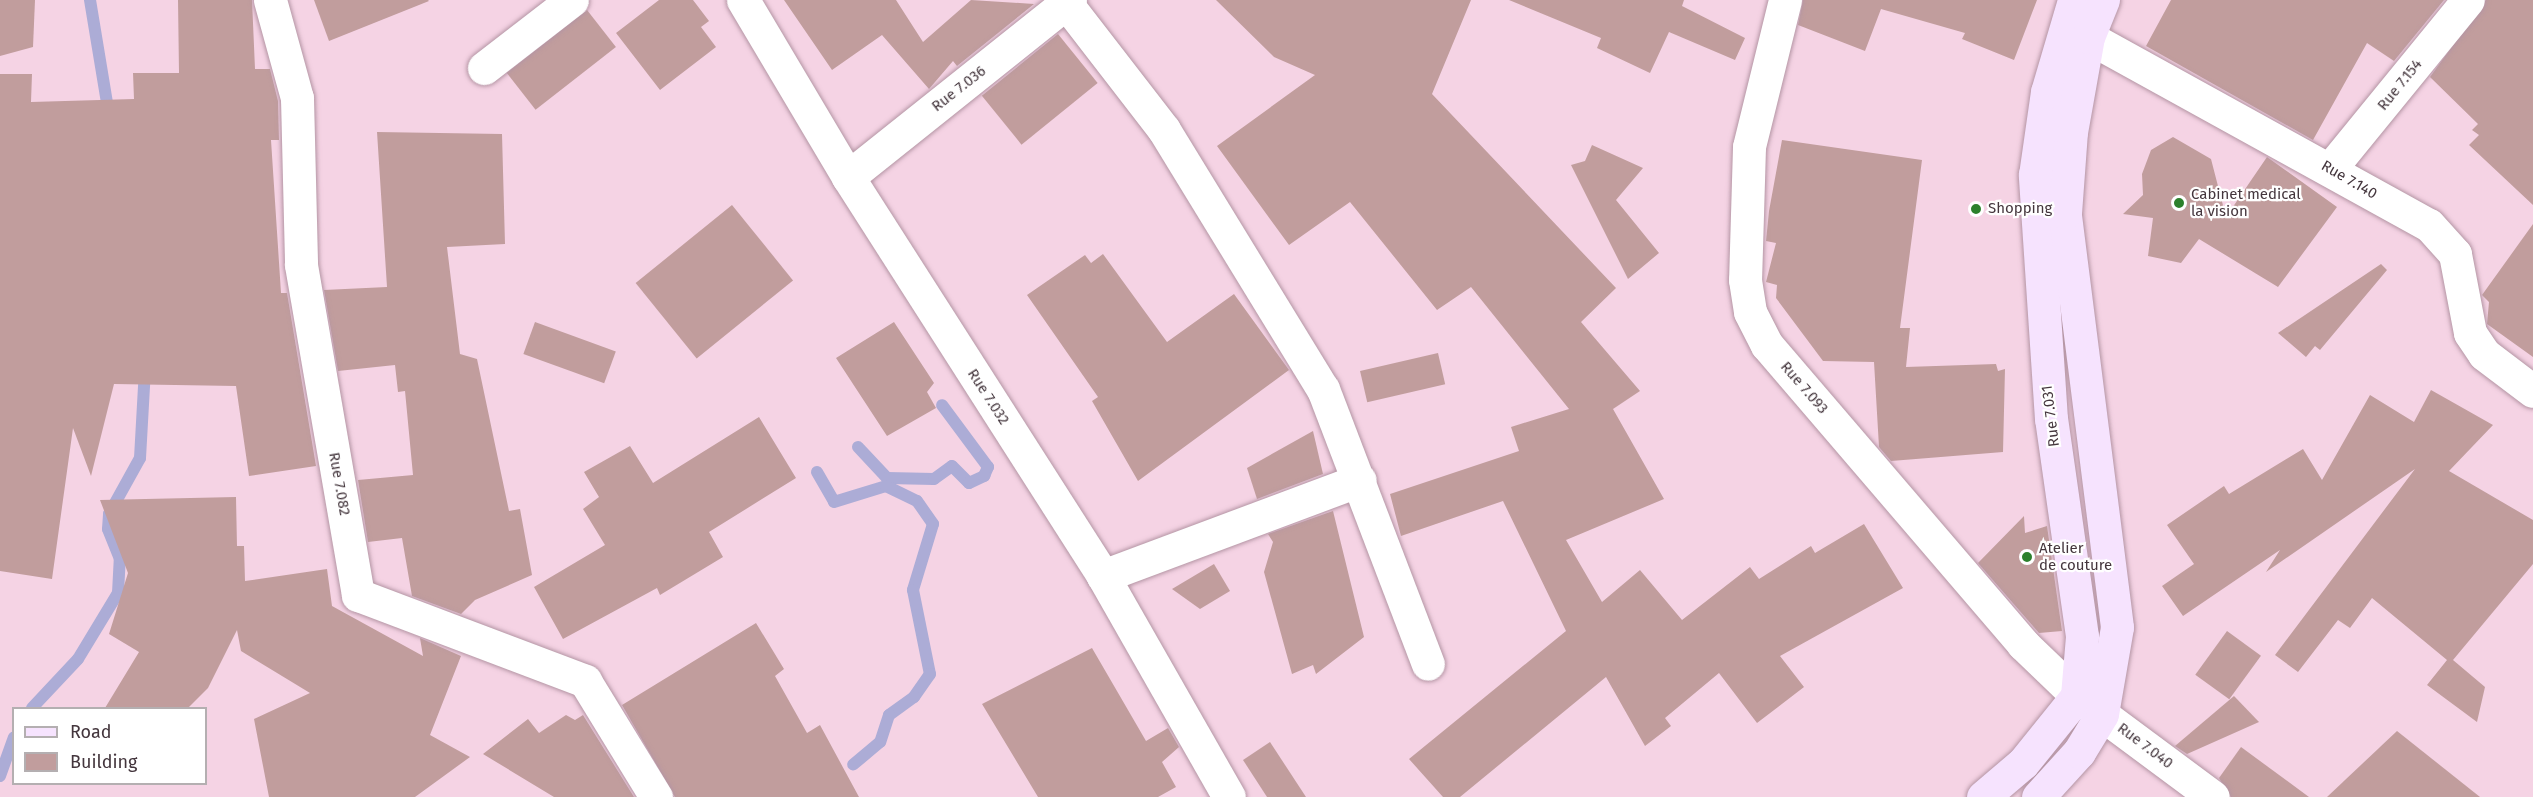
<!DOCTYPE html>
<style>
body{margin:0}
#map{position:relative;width:2533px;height:797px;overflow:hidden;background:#f5d3e4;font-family:"Fira Sans",sans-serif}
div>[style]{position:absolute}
.stream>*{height:12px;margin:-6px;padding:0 6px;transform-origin:6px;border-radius:6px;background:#acacd6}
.building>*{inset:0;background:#c19d9d;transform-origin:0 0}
.roads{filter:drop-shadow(0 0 2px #b495a4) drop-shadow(0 0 2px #b495a4)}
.street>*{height:33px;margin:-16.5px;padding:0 16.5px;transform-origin:16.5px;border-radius:16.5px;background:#fff}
.secondary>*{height:33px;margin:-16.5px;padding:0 16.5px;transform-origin:16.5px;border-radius:16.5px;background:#f6e3fe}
.dots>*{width:16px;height:16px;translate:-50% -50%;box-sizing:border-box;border:3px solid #fff;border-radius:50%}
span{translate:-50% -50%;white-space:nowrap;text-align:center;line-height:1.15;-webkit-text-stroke:4.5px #fff;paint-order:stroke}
.street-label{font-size:15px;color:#44363d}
.poi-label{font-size:15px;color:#44363d}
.left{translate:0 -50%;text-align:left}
.legend{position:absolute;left:12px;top:707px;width:195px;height:78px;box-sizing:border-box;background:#fff;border:2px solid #b4afb1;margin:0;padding:8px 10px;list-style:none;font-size:18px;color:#44363d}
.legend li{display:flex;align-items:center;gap:12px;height:30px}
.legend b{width:30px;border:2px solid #b4afb1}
</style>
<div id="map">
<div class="stream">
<i style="left:90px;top:0;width:117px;rotate:80.6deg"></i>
<i style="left:858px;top:447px;width:42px;rotate:46.9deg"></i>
<i style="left:887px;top:478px;width:47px;rotate:1.2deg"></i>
<i style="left:934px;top:479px;width:22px;rotate:-36deg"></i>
<i style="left:952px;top:466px;width:24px;rotate:45deg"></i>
<i style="left:969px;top:483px;width:17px;rotate:-25deg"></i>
<i style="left:984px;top:476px;width:10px;rotate:-66deg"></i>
<i style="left:988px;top:467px;width:77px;rotate:-126.6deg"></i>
<i style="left:817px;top:472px;width:34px;rotate:60deg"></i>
<i style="left:834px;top:502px;width:54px;rotate:-17.1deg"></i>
<i style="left:886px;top:486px;width:34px;rotate:26deg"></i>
<i style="left:917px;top:501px;width:28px;rotate:55deg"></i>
<i style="left:933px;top:524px;width:69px;rotate:106.9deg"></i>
<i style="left:913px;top:590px;width:86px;rotate:78.6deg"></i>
<i style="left:930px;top:674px;width:28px;rotate:125deg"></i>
<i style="left:914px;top:697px;width:31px;rotate:144deg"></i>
<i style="left:889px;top:715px;width:28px;rotate:108deg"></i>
<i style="left:880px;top:742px;width:35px;rotate:140deg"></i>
<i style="left:32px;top:708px;width:67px;rotate:-46.8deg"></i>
<i style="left:78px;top:659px;width:77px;rotate:-58.8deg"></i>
<i style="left:118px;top:593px;width:34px;rotate:-87deg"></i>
<i style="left:120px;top:559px;width:32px;rotate:-112deg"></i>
<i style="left:108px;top:529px;width:15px;rotate:-86deg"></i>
<i style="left:109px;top:514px;width:64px;rotate:-61deg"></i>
<i style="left:140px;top:458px;width:89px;rotate:-86.8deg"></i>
<i style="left:0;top:776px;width:41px;rotate:-70.3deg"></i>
</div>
<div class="building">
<i style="clip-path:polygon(0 0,35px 0,33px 47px,0 56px)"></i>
<i style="clip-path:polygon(178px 0,252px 0,255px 69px,270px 69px,278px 101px,279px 140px,271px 140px,281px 293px,287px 293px,316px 466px,249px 476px,236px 386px,114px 384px,91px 476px,73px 428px,52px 579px,0 571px,0 74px,32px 74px,31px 102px,134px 99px,133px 73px,179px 73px)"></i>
<i style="clip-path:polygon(314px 0,428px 0,429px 1px,329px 41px)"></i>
<i style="clip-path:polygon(659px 0,693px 0,709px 21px,701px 27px,716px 47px,660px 90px,616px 33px)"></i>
<i style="clip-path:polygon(784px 0,896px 0,923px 42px,971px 0,1034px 4px,957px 66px,953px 61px,929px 89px,882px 35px,832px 70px)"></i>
<i style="clip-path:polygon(1216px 0,1471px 0,1432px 94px,1616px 288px,1581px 322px,1640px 391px,1613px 409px,1664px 499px,1566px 540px,1602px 602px,1640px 570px,1682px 620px,1750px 567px,1759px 579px,1811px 546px,1815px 553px,1864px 524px,1903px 588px,1780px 656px,1804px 687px,1757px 723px,1719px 673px,1665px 718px,1671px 726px,1645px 746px,1606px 677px,1460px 797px,1443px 797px,1409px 759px,1566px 631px,1503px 501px,1401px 536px,1390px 494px,1519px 451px,1511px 427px,1569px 409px,1471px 287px,1437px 310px,1350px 202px,1289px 245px,1217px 146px,1315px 75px,1274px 57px)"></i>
<i style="clip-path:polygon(1509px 0,1684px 0,1682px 6px,1745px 38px,1735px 60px,1669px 32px,1650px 73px,1597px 48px,1601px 38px)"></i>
<i style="clip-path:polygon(1803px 0,2037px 0,2014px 60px,1962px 39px,1965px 33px,1881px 9px,1865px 51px,1798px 25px)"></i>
<i style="clip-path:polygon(2171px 0,2444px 0,2394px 61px,2367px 43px,2313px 140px,2146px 46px)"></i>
<i style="clip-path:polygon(2486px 0,2533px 0,2533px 205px,2469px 145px,2479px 135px,2472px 130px,2478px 124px,2430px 77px)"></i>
<i style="left:587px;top:10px;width:47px;height:102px;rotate:52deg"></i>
<i style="left:1058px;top:34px;width:63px;height:98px;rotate:51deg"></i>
<i style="clip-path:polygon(377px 132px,502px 134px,505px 244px,447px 247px,460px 354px,477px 359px,509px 511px,520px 509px,532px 575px,475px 600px,461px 614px,412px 596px,402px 538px,368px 542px,358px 480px,413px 475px,405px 391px,398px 392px,395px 365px,338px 371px,324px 290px,387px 287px)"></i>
<i style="clip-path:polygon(2173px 137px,2211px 159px,2226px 217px,2267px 157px,2337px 207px,2278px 287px,2199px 239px,2181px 263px,2148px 256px,2153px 218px,2123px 214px,2143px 195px,2142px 174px,2151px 150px)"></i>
<i style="clip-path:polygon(1782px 140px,1922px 160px,1900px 328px,1910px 328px,1906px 367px,1996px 364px,1998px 371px,2005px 369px,2003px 452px,1891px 461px,1879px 447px,1874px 362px,1823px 361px,1776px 298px,1777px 285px,1766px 282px,1776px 243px,1766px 241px,1769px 211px)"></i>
<i style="clip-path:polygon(1592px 145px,1643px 168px,1616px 200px,1659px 253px,1628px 279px,1571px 165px,1585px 161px)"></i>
<i style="left:732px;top:205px;width:97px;height:124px;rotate:51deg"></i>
<i style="clip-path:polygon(2533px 224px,2533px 357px,2487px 324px,2489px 302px,2482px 295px)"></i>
<i style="clip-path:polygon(1103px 254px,1167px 342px,1234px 294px,1289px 370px,1138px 481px,1092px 401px,1098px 397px,1027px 295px,1085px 255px,1091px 263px)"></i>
<i style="clip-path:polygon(2381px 264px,2387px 270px,2320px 350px,2315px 346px,2306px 357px,2278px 333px)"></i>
<i style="left:535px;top:322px;width:86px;height:34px;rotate:20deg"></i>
<i style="clip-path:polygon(894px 322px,934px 383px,927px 392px,936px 408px,887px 436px,836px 358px)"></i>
<i style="left:1438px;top:353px;width:32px;height:80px;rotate:77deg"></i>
<i style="clip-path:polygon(2431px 390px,2493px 425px,2449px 471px,2533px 520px,2533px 564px,2453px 660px,2485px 687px,2477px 722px,2427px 685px,2447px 660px,2372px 598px,2350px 628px,2338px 620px,2298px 672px,2275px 655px,2415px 469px,2266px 572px,2280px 550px,2183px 616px,2162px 586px,2194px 564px,2167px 525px,2224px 486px,2229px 494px,2303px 449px,2322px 480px,2370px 395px,2414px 422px)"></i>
<i style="clip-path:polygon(759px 417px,796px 478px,709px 532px,723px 557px,660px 595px,657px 588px,563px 639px,534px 587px,605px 545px,583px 509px,599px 497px,584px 472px,630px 446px,653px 483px)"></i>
<i style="clip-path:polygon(1313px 431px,1323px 474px,1257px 499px,1247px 468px)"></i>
<i style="clip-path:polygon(236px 497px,237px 546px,244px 546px,245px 581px,327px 569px,332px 606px,423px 656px,420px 638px,461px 656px,430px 735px,470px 757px,415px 797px,269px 797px,254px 719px,310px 693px,241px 651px,237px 630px,208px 688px,188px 708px,105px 708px,139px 652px,109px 634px,128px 573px,100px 500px)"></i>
<i style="clip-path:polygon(1333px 511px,1364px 637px,1316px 674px,1313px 665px,1292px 674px,1264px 572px,1273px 542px,1268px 534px)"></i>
<i style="clip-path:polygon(2024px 516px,2025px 533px,2047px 526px,2062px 631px,2039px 633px,1978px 563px)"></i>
<i style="clip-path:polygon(1214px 564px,1230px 591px,1200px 609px,1172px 589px)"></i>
<i style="clip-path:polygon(756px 623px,784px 669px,775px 676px,807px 733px,820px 725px,859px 797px,675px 797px,622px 705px)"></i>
<i style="left:2227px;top:631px;width:42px;height:54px;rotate:36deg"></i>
<i style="clip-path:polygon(1092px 648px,1146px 741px,1168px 728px,1179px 747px,1162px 762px,1176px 787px,1158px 797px,1038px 797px,982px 704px)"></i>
<i style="clip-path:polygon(2234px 696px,2259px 722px,2187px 754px,2175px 746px)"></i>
<i style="clip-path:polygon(566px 715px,575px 720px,583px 715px,634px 797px,554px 797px,483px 754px,528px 719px,539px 733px)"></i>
<i style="clip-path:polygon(2397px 731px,2480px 797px,2327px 797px)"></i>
<i style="clip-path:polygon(1270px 742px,1306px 797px,1267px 797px,1243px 760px)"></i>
<i style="clip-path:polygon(2241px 747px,2309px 797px,2231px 797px,2219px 778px)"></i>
</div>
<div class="roads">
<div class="street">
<i style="left:270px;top:0;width:102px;rotate:74.6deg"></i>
<i style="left:297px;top:98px;width:167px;rotate:88.6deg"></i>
<i style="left:301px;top:265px;width:335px;rotate:80.2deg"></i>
<i style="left:358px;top:595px;width:243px;rotate:20.7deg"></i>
<i style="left:585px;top:681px;width:136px;rotate:58.5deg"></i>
<i style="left:743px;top:0;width:206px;rotate:59.3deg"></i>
<i style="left:848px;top:177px;width:474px;rotate:57.4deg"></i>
<i style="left:1103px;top:576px;width:254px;rotate:60.3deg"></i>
<i style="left:1785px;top:0;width:151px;rotate:103.8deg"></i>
<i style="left:1749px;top:147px;width:133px;rotate:91.7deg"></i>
<i style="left:1745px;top:280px;width:32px;rotate:81deg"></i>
<i style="left:1750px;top:312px;width:37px;rotate:63deg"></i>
<i style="left:1767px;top:345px;width:394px;rotate:49.4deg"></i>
<i style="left:2023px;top:644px;width:75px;rotate:43.9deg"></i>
<i style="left:2077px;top:696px;width:169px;rotate:36.6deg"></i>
<i style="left:1066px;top:3px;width:160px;rotate:52.3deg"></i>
<i style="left:1164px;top:130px;width:304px;rotate:58.5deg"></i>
<i style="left:1323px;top:389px;width:294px;rotate:69.1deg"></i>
<i style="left:2088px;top:37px;width:389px;rotate:28.9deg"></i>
<i style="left:2429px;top:225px;width:39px;rotate:48deg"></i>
<i style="left:2455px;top:254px;width:80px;rotate:79.2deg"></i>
<i style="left:2470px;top:333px;width:25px;rotate:56deg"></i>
<i style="left:2484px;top:354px;width:61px;rotate:37.1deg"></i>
<i style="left:484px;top:68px;width:111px;rotate:-37.7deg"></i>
<i style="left:2330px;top:169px;width:218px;rotate:-50.8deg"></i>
<i style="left:848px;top:177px;width:284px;rotate:-38.6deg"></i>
<i style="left:1103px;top:576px;width:274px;rotate:-20.5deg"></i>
</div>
<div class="secondary">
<i style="left:1983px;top:797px;width:52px;rotate:-40.4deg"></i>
<i style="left:2023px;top:763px;width:86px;rotate:-51.1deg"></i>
<i style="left:2077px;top:696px;width:60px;rotate:-85.2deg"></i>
<i style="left:2082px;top:636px;width:219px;rotate:-98.1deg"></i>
<i style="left:2051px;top:419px;width:245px;rotate:-93.8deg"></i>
<i style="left:2035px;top:175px;width:84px;rotate:-81.8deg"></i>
<i style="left:2047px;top:92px;width:96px;rotate:-73.6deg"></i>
<i style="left:2038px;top:797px;width:61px;rotate:-47.7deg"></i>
<i style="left:2079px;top:752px;width:44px;rotate:-58.8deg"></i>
<i style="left:2102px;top:714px;width:88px;rotate:-80.2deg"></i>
<i style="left:2117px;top:627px;width:417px;rotate:-97.2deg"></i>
<i style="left:2065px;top:213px;width:81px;rotate:-85.8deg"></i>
<i style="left:2071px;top:132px;width:97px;rotate:-79.9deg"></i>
<i style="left:2088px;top:37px;width:40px;rotate:-68deg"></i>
</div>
</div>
<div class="dots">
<i style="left:2179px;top:203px;background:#2c802c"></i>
<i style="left:1976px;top:209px;background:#2c802c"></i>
<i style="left:2027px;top:557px;background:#2c802c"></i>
</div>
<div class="street-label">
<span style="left:2400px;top:85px;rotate:-51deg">Rue 7.154</span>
<span style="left:959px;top:89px;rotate:-38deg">Rue 7.036</span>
<span style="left:2349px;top:180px;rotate:30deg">Rue 7.140</span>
<span style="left:1804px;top:388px;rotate:49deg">Rue 7.093</span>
<span style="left:988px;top:397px;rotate:57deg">Rue 7.032</span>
<span style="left:2051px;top:416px;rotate:-97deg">Rue 7.031</span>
<span style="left:339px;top:484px;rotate:80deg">Rue 7.082</span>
<span style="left:2145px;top:746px;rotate:37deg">Rue 7.040</span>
</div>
<div class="poi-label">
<span class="left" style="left:2191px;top:203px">Cabinet medical<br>la vision</span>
<span class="left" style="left:1988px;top:209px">Shopping</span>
<span class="left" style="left:2039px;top:557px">Atelier<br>de couture</span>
</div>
<ul class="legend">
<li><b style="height:8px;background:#f6e3fe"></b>Road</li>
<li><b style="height:16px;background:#c19d9d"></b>Building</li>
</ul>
</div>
